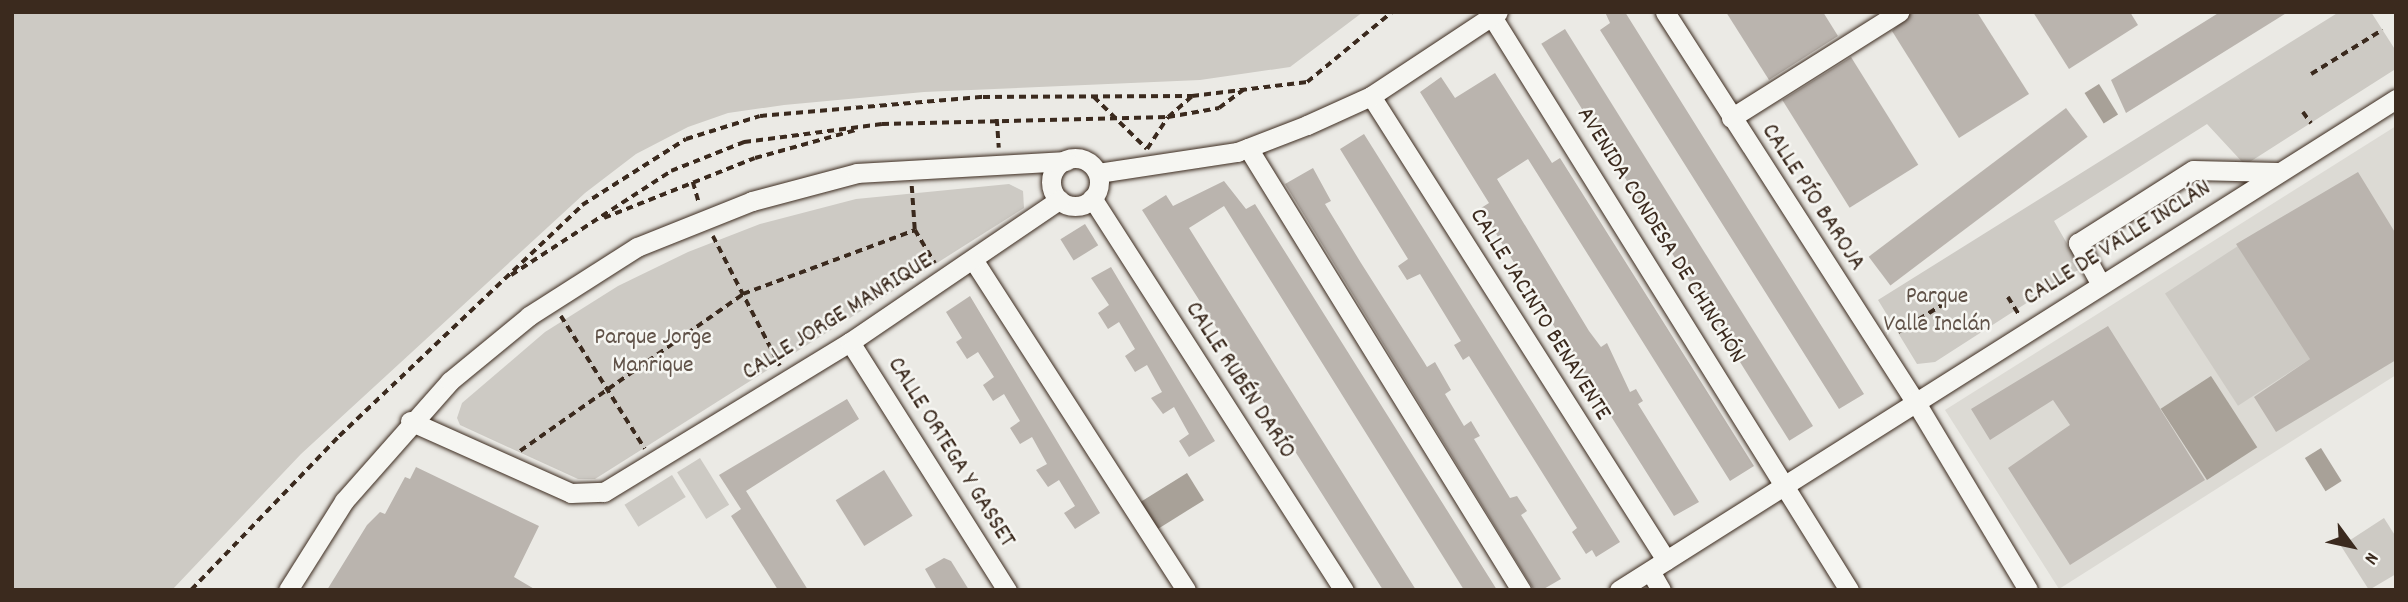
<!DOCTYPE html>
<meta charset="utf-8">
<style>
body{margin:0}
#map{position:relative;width:2408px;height:602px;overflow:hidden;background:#ebeae5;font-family:Dekko,sans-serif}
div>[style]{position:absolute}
.built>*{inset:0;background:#dcdad4}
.green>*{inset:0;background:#cdcac4;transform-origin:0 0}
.water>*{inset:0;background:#a8a198;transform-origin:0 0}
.building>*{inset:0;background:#bab4ae;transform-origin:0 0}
.path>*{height:3.5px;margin-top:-1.75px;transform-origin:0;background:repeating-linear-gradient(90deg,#3b2a1e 0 7px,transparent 0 12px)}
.roads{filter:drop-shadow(0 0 2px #3b2a1e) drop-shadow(0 0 2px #3b2a1e)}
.minor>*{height:19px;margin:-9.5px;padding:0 9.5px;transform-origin:9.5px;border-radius:9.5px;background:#f6f6f2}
.minor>.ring{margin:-9.5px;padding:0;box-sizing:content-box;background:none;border:19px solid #f6f6f2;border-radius:50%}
span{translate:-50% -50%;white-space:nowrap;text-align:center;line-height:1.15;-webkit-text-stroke:5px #f6f6f2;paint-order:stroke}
.street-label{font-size:24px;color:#3b2a1e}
.park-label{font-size:24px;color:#605248}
.frame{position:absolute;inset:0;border:14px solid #3b2a1e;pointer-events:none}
.north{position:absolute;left:2317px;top:511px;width:70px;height:70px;-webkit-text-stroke:5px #f6f6f2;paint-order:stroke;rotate:123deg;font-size:19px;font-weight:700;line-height:28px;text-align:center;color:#3b2a1e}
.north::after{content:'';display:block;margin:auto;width:24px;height:32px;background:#3b2a1e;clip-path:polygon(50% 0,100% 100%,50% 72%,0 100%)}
</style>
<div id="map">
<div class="built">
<i style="clip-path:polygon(2396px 126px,2396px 375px,2059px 589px,1945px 410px)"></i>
</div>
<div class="green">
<i style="clip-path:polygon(12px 12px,1363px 12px,1290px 67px,1200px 80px,924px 92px,784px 105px,728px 113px,688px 127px,636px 154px,585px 193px,301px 454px,172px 590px,12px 590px)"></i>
<i style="clip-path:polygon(2339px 12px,2371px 12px,2396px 51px,2394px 70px,2245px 165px,2207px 124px,2054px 221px,2081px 268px,1935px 362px,1917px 364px,1878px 300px)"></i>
<i style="clip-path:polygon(1009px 184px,1023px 191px,1024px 208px,595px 479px,578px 479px,460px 425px,457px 418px,462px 403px,545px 332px,618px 286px,688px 252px,760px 224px,856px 199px)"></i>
<i style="left:2238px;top:246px;width:134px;height:87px;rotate:57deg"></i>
<i style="left:700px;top:458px;width:55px;height:27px;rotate:58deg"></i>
<i style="left:672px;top:475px;width:26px;height:56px;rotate:58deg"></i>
<i style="clip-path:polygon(2384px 518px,2396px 537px,2396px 574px,2369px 590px,2341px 546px)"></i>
</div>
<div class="water">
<i style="left:2099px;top:84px;width:36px;height:17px;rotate:58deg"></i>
<i style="left:2211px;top:376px;width:85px;height:60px;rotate:57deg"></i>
<i style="left:2321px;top:448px;width:39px;height:19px;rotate:58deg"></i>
<i style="left:1187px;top:473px;width:32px;height:61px;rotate:58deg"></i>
</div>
<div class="building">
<i style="clip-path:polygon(1605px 12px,1625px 12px,1864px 394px,1839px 409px,1600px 30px,1610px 23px)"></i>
<i style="clip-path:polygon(1726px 12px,1823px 12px,1838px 36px,1769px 80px)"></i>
<i style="clip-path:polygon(1911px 12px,1977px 12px,2029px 94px,1959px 138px,1892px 31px)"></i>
<i style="clip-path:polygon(2033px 12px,2130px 12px,2138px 25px,2069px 69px)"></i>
<i style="clip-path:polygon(2220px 12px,2288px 12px,2126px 113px,2111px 80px)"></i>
<i style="left:1565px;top:29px;width:468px;height:28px;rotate:58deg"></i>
<i style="left:1851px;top:57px;width:127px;height:81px;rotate:58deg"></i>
<i style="clip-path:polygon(1495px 73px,1552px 163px,1560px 158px,1754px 466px,1730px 481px,1528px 159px,1497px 179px,1589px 331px,1601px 347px,1607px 343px,1630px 392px,1636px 389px,1643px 401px,1638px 404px,1699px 502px,1674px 516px,1501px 242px,1481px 208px,1489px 203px,1420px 92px,1441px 77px,1455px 98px)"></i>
<i style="left:2066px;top:108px;width:36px;height:247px;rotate:53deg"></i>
<i style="clip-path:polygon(1364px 134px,1620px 542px,1596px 557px,1592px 550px,1586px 554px,1572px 532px,1577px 528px,1469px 356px,1463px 360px,1454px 345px,1461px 341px,1420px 274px,1407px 280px,1398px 266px,1408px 259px,1340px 149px)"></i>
<i style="clip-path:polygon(1313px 168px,1331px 201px,1325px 204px,1361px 263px,1424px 362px,1427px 367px,1435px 362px,1451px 390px,1445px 394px,1464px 426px,1471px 421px,1480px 436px,1474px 439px,1510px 498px,1517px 496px,1527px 511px,1521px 515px,1561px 579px,1542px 590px,1534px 590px,1285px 184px)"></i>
<i style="clip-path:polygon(2358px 172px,2396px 234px,2396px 360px,2276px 432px,2254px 397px,2310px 359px,2236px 244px)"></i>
<i style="clip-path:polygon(1224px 181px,1246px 209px,1255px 204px,1497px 590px,1464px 590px,1224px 206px,1189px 228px,1416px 590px,1383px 590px,1142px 210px,1166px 195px,1173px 206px)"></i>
<i style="left:1085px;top:224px;width:25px;height:29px;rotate:58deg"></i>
<i style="clip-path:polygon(1111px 267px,1215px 441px,1189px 457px,1179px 441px,1189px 434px,1174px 407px,1163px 414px,1151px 398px,1162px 392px,1147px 365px,1135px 372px,1125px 356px,1135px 349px,1119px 322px,1108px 329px,1098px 313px,1109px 305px,1091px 278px)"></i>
<i style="clip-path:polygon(970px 296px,1100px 513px,1075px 529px,1064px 513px,1075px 506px,1059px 480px,1048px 487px,1036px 470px,1047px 464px,1032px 437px,1020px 444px,1010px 428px,1020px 421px,1004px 394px,993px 401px,983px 385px,994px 377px,978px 352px,967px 359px,956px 342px,962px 338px,946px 312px)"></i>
<i style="clip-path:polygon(2108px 326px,2205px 480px,2070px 565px,2008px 468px,2070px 425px,2053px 400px,1990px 440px,1971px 409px)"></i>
<i style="clip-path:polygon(847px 399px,859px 419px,746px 491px,808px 590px,778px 590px,731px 516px,741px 509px,719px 475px)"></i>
<i style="clip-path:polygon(416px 467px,539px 526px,514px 577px,536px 590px,327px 590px,367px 525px,380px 512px,385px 514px,405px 477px,410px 479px)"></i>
<i style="left:884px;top:470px;width:54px;height:57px;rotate:58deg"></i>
<i style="clip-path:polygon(944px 558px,951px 561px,969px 590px,937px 590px,925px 569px)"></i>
</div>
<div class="path">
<i style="left:2311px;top:74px;width:84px;rotate:-31.8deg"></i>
<i style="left:1094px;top:97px;width:74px;rotate:44.5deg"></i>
<i style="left:1147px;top:149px;width:38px;rotate:-57deg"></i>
<i style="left:1168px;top:117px;width:32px;rotate:-41deg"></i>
<i style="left:2303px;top:112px;width:14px;rotate:54deg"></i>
<i style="left:997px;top:119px;width:29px;rotate:86deg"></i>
<i style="left:693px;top:182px;width:22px;rotate:74deg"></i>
<i style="left:912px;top:186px;width:44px;rotate:86.1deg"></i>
<i style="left:915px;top:230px;width:39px;rotate:59deg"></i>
<i style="left:604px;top:218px;width:162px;rotate:-21.7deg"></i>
<i style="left:755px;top:158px;width:105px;rotate:-15.5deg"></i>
<i style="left:713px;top:236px;width:146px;rotate:62.7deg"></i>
<i style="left:511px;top:275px;width:191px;rotate:-33deg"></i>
<i style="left:671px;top:171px;width:79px;rotate:-21.7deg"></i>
<i style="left:744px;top:142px;width:139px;rotate:-7.4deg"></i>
<i style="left:882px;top:124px;width:286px;rotate:-1.4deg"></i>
<i style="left:1168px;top:117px;width:52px;rotate:-10deg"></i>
<i style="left:1219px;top:108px;width:30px;rotate:-37deg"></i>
<i style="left:2008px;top:297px;width:22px;rotate:58deg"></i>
<i style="left:561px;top:316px;width:157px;rotate:57.7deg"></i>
<i style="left:1898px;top:332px;width:82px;rotate:-31.6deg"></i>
<i style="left:520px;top:451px;width:273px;rotate:-35.1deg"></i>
<i style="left:743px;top:294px;width:184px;rotate:-20.4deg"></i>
<i style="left:191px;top:590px;width:214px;rotate:-46.1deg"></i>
<i style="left:339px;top:436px;width:335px;rotate:-43.5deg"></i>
<i style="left:582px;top:205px;width:123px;rotate:-32.4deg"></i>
<i style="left:686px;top:139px;width:77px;rotate:-17.3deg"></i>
<i style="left:760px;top:116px;width:224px;rotate:-4.9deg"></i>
<i style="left:983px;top:97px;width:209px;rotate:-0.3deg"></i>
<i style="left:1192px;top:96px;width:116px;rotate:-6.9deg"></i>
<i style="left:1307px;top:82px;width:110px;rotate:-39.5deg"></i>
</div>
<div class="roads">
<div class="minor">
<i style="left:1665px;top:12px;width:462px;rotate:57.3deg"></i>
<i style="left:1915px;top:401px;width:220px;rotate:59.1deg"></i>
<i style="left:1491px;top:15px;width:677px;rotate:58.09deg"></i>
<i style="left:1371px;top:96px;width:550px;rotate:57.55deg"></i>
<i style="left:1731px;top:118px;width:199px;rotate:-32.2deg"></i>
<i style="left:1248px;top:148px;width:520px;rotate:58.3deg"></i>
<i class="ring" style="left:1051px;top:158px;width:29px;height:29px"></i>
<i style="left:1098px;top:173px;width:141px;rotate:-8.6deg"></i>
<i style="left:1237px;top:152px;width:75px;rotate:-21.1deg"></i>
<i style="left:1307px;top:125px;width:70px;rotate:-24.4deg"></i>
<i style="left:1371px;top:96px;width:152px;rotate:-33.5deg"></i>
<i style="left:1092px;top:198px;width:466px;rotate:57.3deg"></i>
<i style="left:974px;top:261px;width:391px;rotate:57.2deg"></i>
<i style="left:2100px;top:283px;width:46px;rotate:-118.8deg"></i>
<i style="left:2078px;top:243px;width:136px;rotate:-32.4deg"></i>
<i style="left:2193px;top:170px;width:85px;rotate:1.3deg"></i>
<i style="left:850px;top:342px;width:294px;rotate:57.7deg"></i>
<i style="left:410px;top:421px;width:176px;rotate:24.1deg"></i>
<i style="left:571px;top:493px;width:33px;rotate:-2deg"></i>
<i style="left:604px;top:492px;width:288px;rotate:-31.4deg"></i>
<i style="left:850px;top:342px;width:253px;rotate:-34.2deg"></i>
<i style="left:1650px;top:571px;width:22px;rotate:60deg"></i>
<i style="left:288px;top:590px;width:105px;rotate:-57.8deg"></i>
<i style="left:344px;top:501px;width:160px;rotate:-48.5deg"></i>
<i style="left:450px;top:381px;width:102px;rotate:-39.4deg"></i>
<i style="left:529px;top:316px;width:128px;rotate:-32.6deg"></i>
<i style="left:637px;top:247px;width:124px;rotate:-21.8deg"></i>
<i style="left:752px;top:201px;width:109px;rotate:-14.9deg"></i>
<i style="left:857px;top:173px;width:209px;rotate:-3.3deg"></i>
<i style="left:1619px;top:590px;width:919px;rotate:-32.29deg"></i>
</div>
</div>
<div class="street-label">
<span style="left:1812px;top:198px;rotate:57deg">CALLE PÍO BAROJA</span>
<span style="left:1660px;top:236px;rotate:58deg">AVENIDA CONDESA DE CHINCHÓN</span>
<span style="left:2118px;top:244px;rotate:-32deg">CALLE DE VALLE INCLÁN</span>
<span style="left:1539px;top:315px;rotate:58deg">CALLE JACINTO BENAVENTE</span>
<span style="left:838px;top:318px;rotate:-32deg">CALLE JORGE MANRIQUE</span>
<span style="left:1239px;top:381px;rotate:57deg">CALLE RUBÉN DARÍO</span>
<span style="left:950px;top:453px;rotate:58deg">CALLE ORTEGA Y GASSET</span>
</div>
<div class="park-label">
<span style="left:1937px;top:312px">Parque<br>Valle Inclán</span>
<span style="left:653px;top:353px">Parque Jorge<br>Manrique</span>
</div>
<div class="frame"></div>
<div class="north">N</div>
</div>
